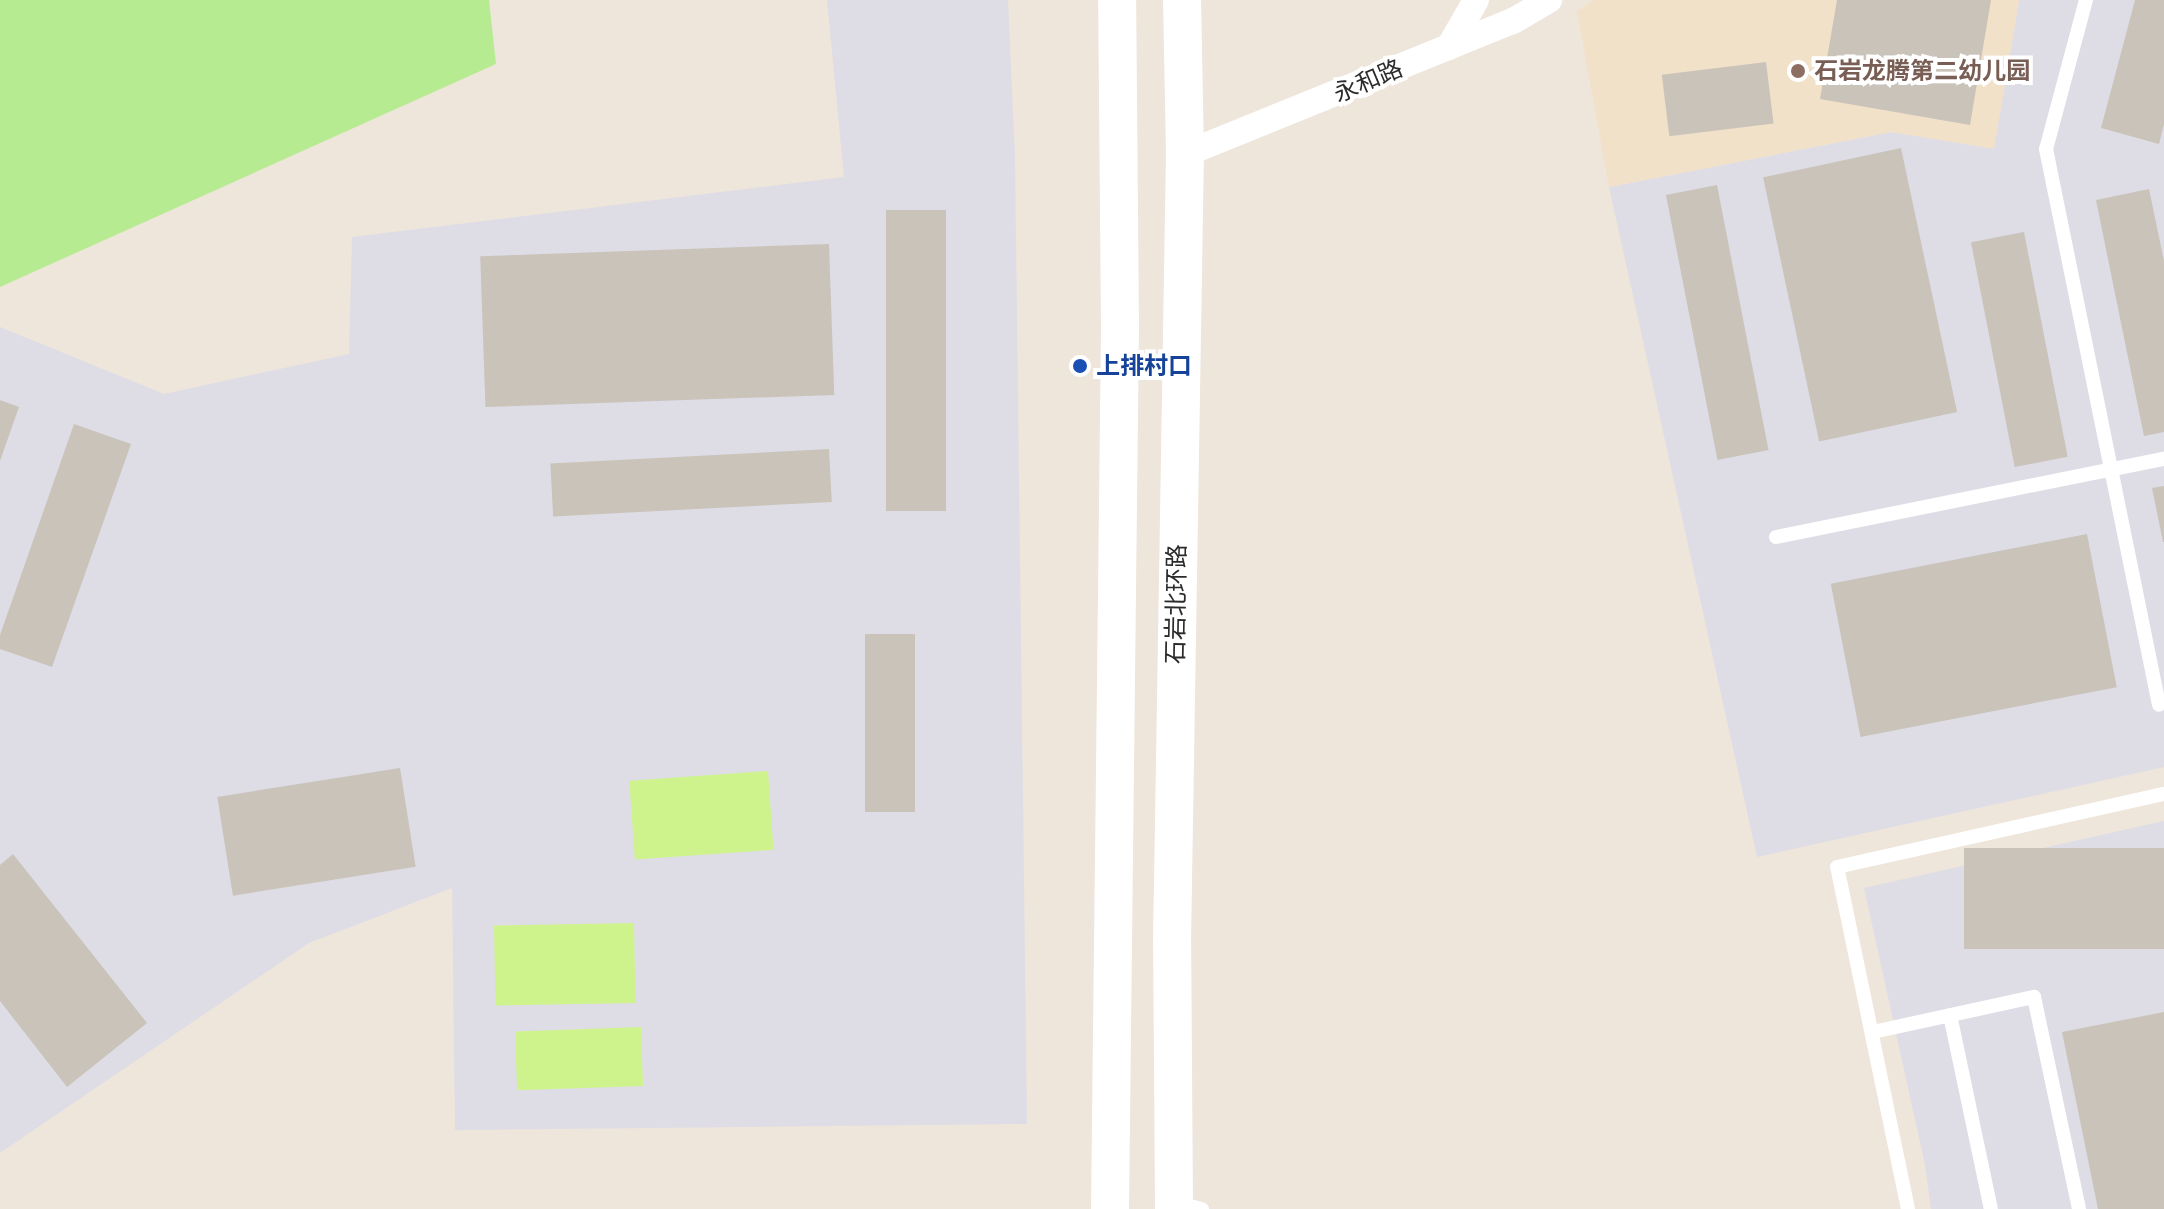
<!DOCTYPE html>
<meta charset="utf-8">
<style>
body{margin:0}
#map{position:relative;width:2164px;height:1209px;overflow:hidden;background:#eee5db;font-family:Quicksand,"Noto Sans SC",sans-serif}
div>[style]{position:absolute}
.industrial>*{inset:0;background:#dedde6}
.education>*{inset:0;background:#f2e1c9}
.green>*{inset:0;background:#b7eb92}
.pitch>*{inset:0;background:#cff38c;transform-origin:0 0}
.building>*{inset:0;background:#c9c3ba;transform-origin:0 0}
.lane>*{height:14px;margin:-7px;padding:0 7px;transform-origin:7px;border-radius:7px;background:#fff}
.street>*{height:26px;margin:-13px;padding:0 13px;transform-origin:13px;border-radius:13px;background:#fff}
.secondary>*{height:38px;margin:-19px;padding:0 19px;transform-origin:19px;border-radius:19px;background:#fff}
.dots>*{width:22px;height:22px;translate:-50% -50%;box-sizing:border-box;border:4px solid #fff;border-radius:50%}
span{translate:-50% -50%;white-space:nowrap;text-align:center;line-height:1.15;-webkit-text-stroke:8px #fff;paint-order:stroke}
.education-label{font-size:24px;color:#785e54;font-weight:700}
.left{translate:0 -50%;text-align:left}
.street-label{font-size:24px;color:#2b2b2b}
.transit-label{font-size:24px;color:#164399;font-weight:700}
</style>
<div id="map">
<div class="industrial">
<i style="clip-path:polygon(827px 0,1008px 0,1015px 156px,1027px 1124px,455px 1130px,452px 888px,309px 943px,0 1153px,0 327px,164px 394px,349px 354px,352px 237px,844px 177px)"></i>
<i style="clip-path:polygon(2019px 0,2164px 0,2164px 767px,1757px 857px,1609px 187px,1891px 132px,1994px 148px)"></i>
<i style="clip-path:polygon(2164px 821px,2164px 1209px,1931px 1209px,1925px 1165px,1864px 888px)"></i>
</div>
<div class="education">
<i style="clip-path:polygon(1594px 0,2019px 0,1994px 149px,1891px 132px,1609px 187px,1577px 11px)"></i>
</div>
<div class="green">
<i style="clip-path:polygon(0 0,489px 0,496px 64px,0 287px)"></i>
</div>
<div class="pitch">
<i style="left:768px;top:771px;width:79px;height:139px;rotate:86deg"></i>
<i style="left:634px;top:923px;width:80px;height:140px;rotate:89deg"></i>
<i style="left:641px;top:1027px;width:59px;height:126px;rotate:88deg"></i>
</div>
<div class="building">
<i style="clip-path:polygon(1837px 0,1991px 0,1970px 125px,1820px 99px)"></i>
<i style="clip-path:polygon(2135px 0,2164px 0,2164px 124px,2159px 144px,2101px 128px)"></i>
<i style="left:1766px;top:62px;width:62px;height:105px;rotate:83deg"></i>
<i style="left:1901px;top:148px;width:270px;height:141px;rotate:78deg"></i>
<i style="left:1717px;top:185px;width:270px;height:52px;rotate:79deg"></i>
<i style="clip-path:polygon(2149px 189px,2164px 261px,2164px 432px,2144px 436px,2096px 200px)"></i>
<i style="left:886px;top:210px;width:60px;height:301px"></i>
<i style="left:2024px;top:232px;width:229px;height:54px;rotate:79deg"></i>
<i style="left:829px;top:244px;width:151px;height:349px;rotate:88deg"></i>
<i style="clip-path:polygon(0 400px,19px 407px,0 461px)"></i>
<i style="clip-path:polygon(74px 424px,131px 444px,52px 667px,0 649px,0 635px)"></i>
<i style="left:829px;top:449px;width:53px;height:279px;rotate:87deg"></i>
<i style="clip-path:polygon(2164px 486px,2164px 542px,2163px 542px,2152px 488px)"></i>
<i style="left:2087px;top:534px;width:156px;height:261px;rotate:79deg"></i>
<i style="left:865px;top:634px;width:50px;height:178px"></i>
<i style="left:400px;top:768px;width:100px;height:185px;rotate:81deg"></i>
<i style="left:2164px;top:848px;width:101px;height:200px;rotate:90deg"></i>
<i style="clip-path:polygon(13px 854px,147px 1023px,67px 1087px,0 1001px,0 865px)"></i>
<i style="clip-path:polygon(2164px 1012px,2164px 1209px,2098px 1209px,2062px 1032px)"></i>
</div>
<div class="lane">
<i style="left:2086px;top:0;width:154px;rotate:105deg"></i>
<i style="left:2046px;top:149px;width:567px;rotate:78.51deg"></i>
<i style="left:1776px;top:537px;width:396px;rotate:-11.4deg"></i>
<i style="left:1950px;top:1015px;width:198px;rotate:78.1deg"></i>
<i style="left:1873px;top:1032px;width:165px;rotate:-12.3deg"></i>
<i style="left:2034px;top:997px;width:217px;rotate:78deg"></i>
<i style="left:1175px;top:1202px;width:28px;rotate:15deg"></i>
<i style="left:1908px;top:1209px;width:349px;rotate:-101.7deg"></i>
<i style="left:1837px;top:867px;width:335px;rotate:-12.6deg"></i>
</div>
<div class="street">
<i style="left:1449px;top:47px;width:54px;rotate:-60.1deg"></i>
<i style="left:1185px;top:154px;width:354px;rotate:-22.1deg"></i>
<i style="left:1513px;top:21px;width:42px;rotate:-30.3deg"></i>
</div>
<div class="secondary">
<i style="left:1110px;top:1209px;width:883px;rotate:-89.35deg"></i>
<i style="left:1120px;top:326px;width:326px;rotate:-90.5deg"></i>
<i style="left:1174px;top:1209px;width:266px;rotate:-90.4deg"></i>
<i style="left:1172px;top:943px;width:789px;rotate:-89.06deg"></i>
<i style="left:1185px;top:154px;width:154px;rotate:-91.1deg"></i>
</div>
<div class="dots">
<i style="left:1798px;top:71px;background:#8d6e63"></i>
<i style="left:1080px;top:366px;background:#1a4fb4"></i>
</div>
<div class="education-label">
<span class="left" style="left:1814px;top:71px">石岩龙腾第二幼儿园</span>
</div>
<div class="street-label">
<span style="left:1368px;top:81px;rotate:-23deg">永和路</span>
<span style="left:1176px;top:604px;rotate:-89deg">石岩北环路</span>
</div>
<div class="transit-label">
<span class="left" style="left:1096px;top:366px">上排村口</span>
</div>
</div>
